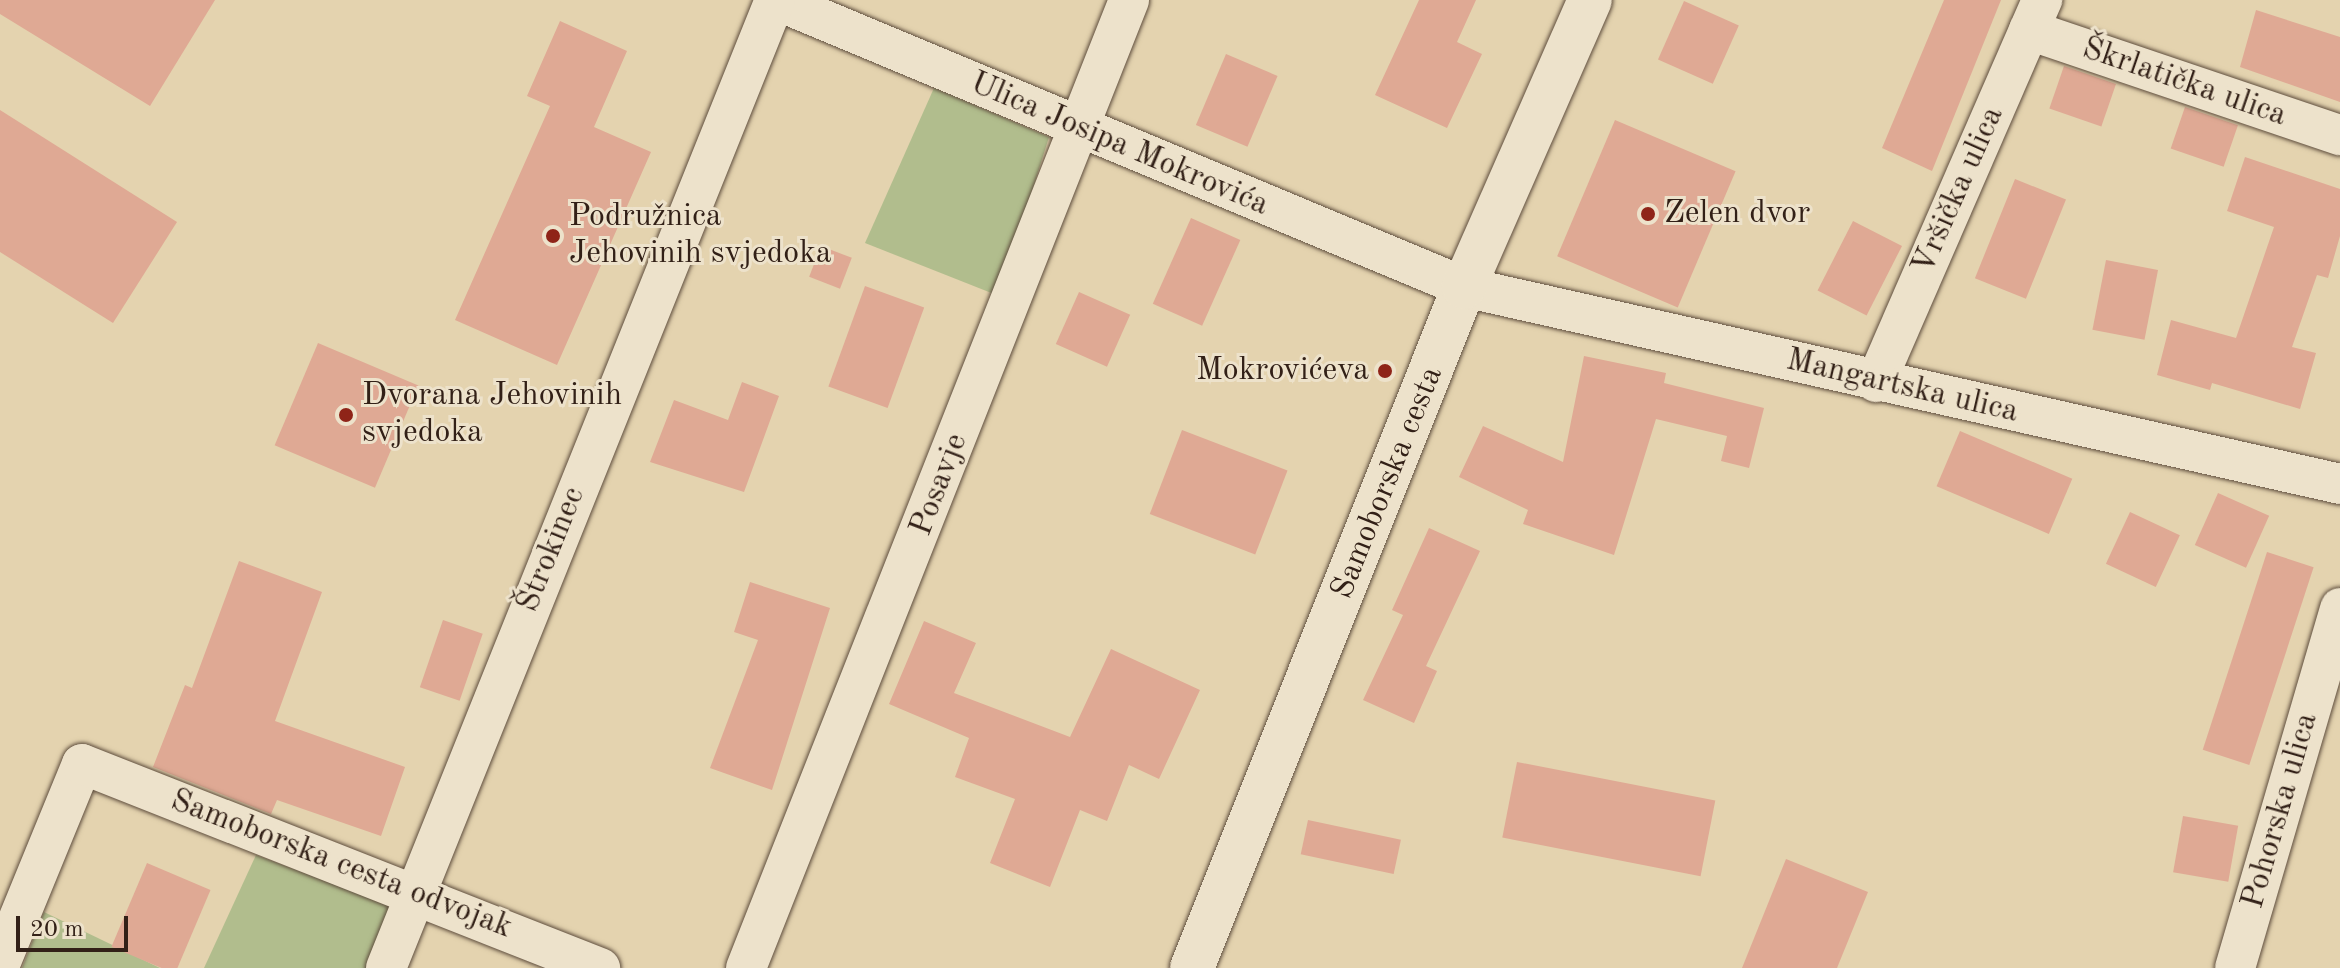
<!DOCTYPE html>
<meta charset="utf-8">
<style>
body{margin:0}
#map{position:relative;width:2340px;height:968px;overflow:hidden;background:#e4d3af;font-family:"Old Standard TT",serif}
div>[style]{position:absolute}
.green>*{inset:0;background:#b1bd8d}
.building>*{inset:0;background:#dfa994;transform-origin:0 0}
.roads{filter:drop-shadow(0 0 2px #5e4d3d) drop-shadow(0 0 2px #5e4d3d)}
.street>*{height:40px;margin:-20px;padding:0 20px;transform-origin:20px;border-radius:20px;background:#ede2cb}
.secondary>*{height:44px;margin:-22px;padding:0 22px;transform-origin:22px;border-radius:22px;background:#ede2cb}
.dots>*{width:22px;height:22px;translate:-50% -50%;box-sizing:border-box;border:4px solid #ede2cb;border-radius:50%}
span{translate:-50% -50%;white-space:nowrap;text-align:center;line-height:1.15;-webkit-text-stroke:6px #ede2cb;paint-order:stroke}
.street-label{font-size:32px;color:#322017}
.poi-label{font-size:32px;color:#322017}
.left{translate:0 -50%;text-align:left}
.right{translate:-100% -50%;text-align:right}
.scale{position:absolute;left:16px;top:916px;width:112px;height:36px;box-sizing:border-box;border:4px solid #322017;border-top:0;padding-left:10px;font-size:24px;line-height:28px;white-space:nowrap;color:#322017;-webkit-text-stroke:6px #ede2cb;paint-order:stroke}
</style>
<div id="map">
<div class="green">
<i style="clip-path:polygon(934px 88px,1049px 137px,999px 296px,865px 243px)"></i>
<i style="clip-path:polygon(256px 855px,392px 906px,380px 968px,204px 968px)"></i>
<i style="clip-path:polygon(44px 912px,160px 968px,22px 968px)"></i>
</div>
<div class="building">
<i style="clip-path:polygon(0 0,215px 0,150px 106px,0 14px)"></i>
<i style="clip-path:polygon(1419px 0,1476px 0,1457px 42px,1482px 54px,1447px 128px,1375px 95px)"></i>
<i style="clip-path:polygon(1944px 0,2001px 0,1932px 171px,1882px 148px)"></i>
<i style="left:1684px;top:1px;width:60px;height:64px;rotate:24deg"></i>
<i style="clip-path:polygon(2256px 10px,2340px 37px,2340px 102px,2240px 67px)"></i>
<i style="clip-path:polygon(560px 21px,627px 51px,594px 127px,651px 152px,557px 365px,455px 320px,550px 106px,527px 96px)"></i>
<i style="left:1226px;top:54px;width:56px;height:77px;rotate:23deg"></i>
<i style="left:2064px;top:66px;width:55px;height:45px;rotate:19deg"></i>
<i style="left:2185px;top:107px;width:56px;height:44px;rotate:19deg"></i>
<i style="clip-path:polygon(0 110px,177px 222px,113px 323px,0 252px)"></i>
<i style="left:1615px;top:120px;width:131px;height:148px;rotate:23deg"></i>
<i style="clip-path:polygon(2245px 157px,2340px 189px,2340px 236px,2328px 278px,2317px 275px,2292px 347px,2316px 353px,2300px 409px,2212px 383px,2210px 390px,2157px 375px,2171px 320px,2236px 338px,2274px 227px,2227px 211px)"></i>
<i style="left:2015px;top:179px;width:55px;height:107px;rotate:22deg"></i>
<i style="left:1191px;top:218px;width:54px;height:94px;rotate:24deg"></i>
<i style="left:1853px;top:221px;width:55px;height:78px;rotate:27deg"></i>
<i style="left:821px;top:246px;width:33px;height:33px;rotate:21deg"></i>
<i style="left:2106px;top:260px;width:53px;height:71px;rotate:11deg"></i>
<i style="left:865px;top:286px;width:63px;height:107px;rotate:20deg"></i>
<i style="left:1079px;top:292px;width:56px;height:57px;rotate:24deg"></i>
<i style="left:318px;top:343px;width:109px;height:111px;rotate:23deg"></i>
<i style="clip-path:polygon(1584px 356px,1666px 373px,1664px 383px,1764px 408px,1749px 468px,1721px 461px,1727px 436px,1656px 419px,1614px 555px,1523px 524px,1528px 510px,1459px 477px,1483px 426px,1563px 462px)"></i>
<i style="clip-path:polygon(742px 382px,779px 396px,744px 492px,650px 462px,674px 400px,728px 420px)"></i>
<i style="left:1182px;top:430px;width:113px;height:90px;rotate:21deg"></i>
<i style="left:1960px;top:431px;width:122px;height:60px;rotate:23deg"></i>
<i style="left:2218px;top:493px;width:56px;height:57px;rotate:24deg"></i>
<i style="left:2130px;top:512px;width:55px;height:57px;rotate:25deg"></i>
<i style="clip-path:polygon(1429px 528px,1480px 551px,1426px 666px,1437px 671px,1414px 723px,1363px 700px,1403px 615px,1392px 610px)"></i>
<i style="left:2267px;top:552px;width:49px;height:208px;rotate:18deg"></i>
<i style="clip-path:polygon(239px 561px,322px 592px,275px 721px,405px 767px,381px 836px,277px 800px,271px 814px,153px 767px,185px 685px,192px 688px)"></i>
<i style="clip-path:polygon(750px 582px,830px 608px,772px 790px,710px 768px,758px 640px,734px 632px)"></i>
<i style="left:443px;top:620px;width:42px;height:71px;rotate:19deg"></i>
<i style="clip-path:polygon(924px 621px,976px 643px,954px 693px,1070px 737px,1111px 649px,1200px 690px,1159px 779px,1129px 765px,1107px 821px,1080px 810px,1050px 887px,990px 863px,1015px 799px,955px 777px,969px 738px,889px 704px)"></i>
<i style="left:1517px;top:762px;width:202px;height:77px;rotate:11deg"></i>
<i style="left:2183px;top:816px;width:56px;height:57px;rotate:10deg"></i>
<i style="left:1308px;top:820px;width:95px;height:35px;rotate:12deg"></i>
<i style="clip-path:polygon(1786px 859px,1868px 892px,1837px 968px,1742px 968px)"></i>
<i style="left:147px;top:863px;width:69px;height:91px;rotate:23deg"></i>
</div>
<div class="roads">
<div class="street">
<i style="left:776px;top:0;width:745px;rotate:22.64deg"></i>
<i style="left:1464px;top:287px;width:898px;rotate:12.67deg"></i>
<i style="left:2029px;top:30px;width:328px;rotate:18.7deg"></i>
<i style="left:1876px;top:382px;width:417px;rotate:-66.5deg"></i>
<i style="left:0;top:964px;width:216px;rotate:-67.7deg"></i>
<i style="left:82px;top:764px;width:557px;rotate:21.5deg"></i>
<i style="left:386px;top:968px;width:1043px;rotate:-68.11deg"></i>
<i style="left:746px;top:968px;width:1041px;rotate:-68.41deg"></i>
<i style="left:2235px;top:968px;width:375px;rotate:-73.7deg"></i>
</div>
<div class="secondary">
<i style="left:1192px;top:968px;width:733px;rotate:-68.23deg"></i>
<i style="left:1464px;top:287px;width:313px;rotate:-66.3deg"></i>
</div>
</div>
<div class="dots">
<i style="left:1648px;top:214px;background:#8f2418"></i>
<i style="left:553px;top:236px;background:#8f2418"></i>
<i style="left:1385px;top:371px;background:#8f2418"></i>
<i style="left:346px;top:415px;background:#8f2418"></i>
</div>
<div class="street-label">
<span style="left:2184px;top:83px;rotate:19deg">Škrlatička ulica</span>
<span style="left:1119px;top:145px;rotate:23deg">Ulica Josipa Mokrovića</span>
<span style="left:1959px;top:191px;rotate:-66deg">Vršička ulica</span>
<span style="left:1902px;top:387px;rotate:13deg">Mangartska ulica</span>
<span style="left:1388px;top:483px;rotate:-68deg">Samoborska cesta</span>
<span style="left:940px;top:485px;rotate:-69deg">Posavje</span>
<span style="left:552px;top:550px;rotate:-68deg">Štrokinec</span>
<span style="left:2281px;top:811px;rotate:-74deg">Pohorska ulica</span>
<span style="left:341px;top:865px;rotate:21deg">Samoborska cesta odvojak</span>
</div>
<div class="poi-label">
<span class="left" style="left:1664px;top:214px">Zelen dvor</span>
<span class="left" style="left:569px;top:236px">Podružnica<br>Jehovinih svjedoka</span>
<span class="right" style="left:1369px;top:371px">Mokrovićeva</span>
<span class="left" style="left:362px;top:415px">Dvorana Jehovinih<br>svjedoka</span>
</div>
<div class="scale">20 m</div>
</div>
